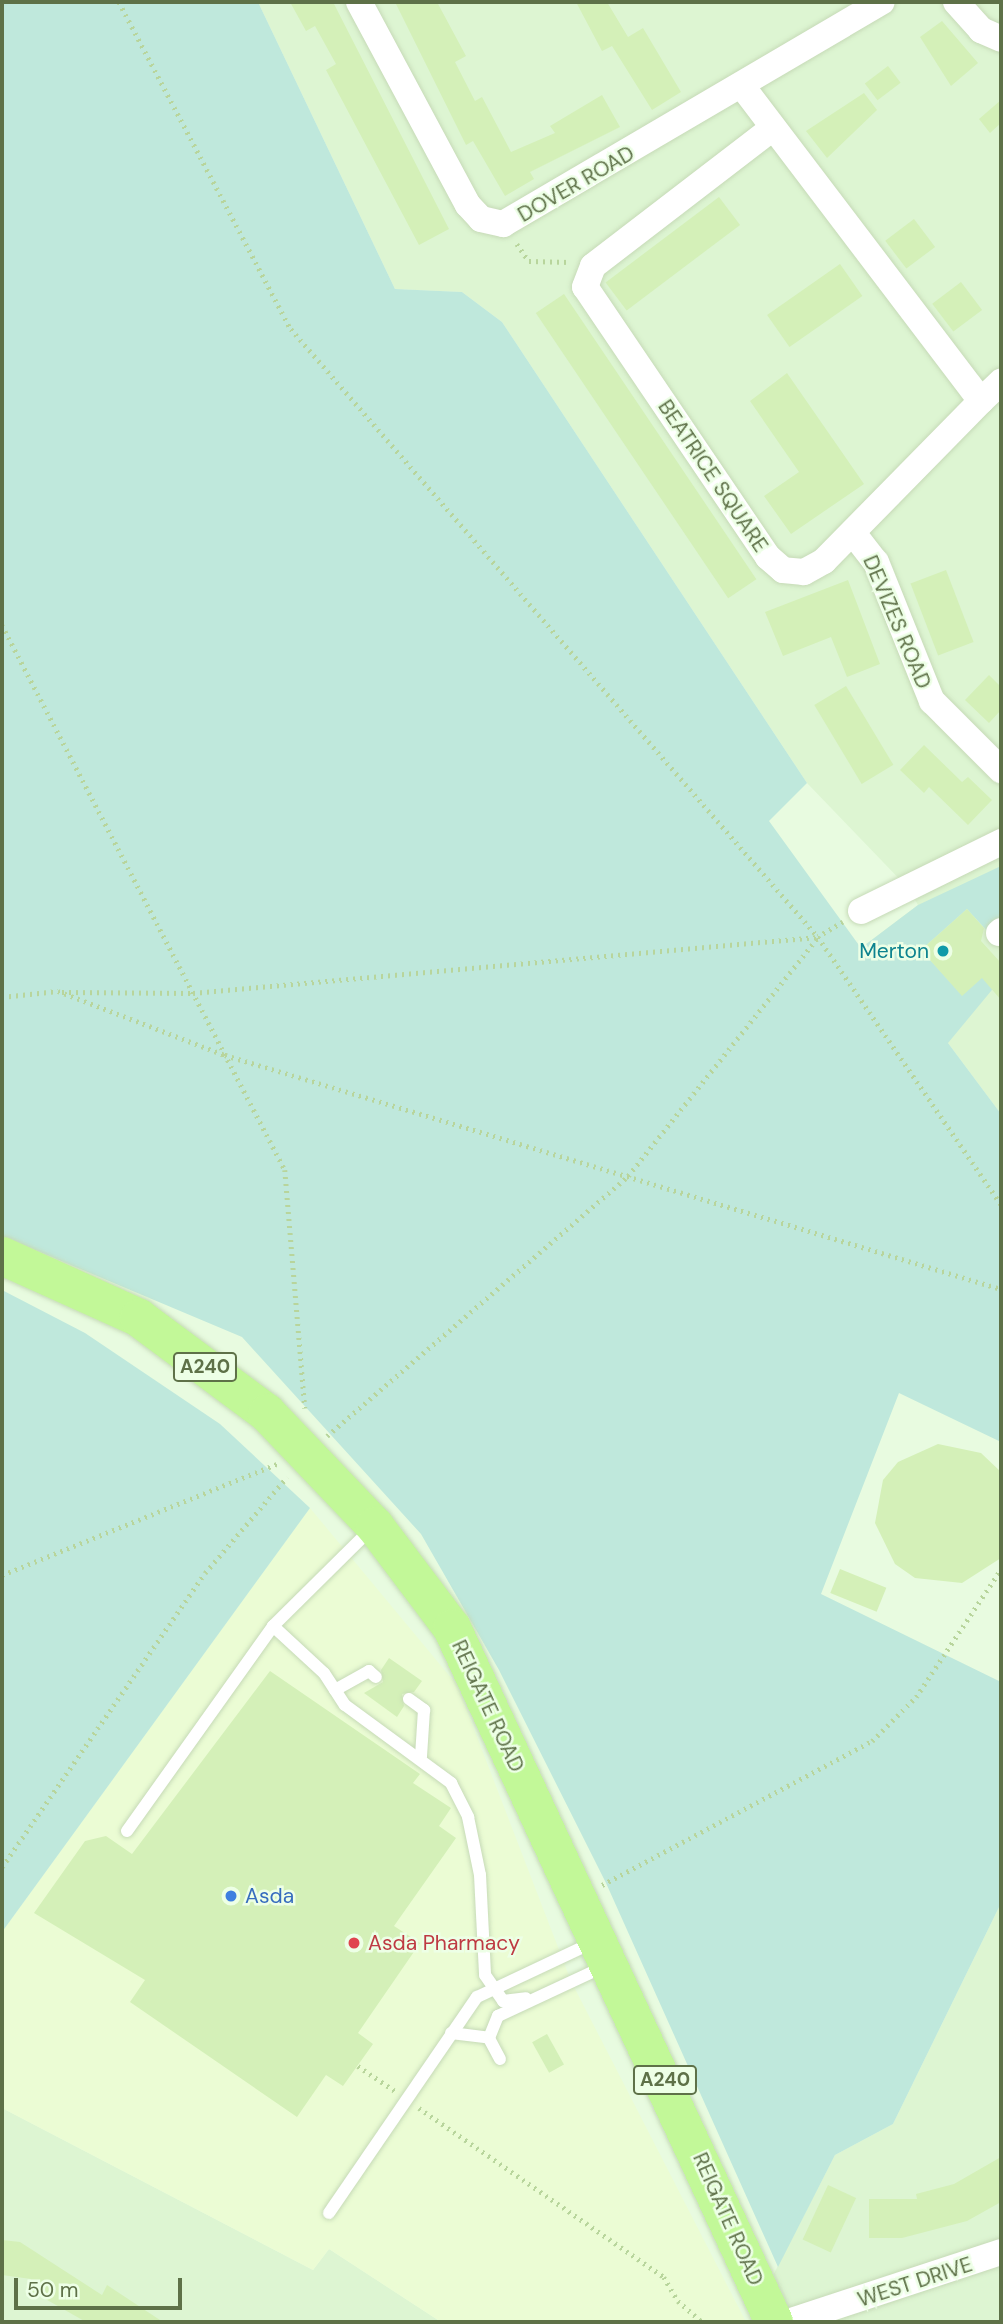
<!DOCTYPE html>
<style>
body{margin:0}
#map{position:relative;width:1003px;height:2324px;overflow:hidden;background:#e8fbe0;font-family:"DM Sans",sans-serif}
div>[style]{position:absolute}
.residential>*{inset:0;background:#ddf5d2}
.commercial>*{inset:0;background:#ebfcd4}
.green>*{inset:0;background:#bfe8dc}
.building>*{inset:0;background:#d4f0b8;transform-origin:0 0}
.path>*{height:4.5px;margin-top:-2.25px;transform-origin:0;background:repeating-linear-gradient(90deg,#b8d59c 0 2px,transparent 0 7px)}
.roads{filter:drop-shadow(0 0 2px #c6dab7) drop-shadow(0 0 2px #c6dab7)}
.service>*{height:12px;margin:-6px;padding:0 6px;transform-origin:6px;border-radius:6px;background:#fff}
.minor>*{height:26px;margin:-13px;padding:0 13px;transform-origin:13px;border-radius:13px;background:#fff}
.trunk>*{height:38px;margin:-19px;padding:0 19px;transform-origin:19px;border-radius:19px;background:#c2f898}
.dots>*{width:19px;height:19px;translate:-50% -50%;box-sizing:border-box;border:4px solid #edffe6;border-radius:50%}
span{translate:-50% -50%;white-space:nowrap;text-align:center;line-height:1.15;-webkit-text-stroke:5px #edffe6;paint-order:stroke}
.shield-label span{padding:2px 5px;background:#edffe6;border:2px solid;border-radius:5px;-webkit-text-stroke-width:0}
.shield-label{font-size:19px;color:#5e7148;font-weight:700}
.street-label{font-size:21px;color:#5e7148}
.culture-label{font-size:21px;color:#0d838f}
.right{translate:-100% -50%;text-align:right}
.shop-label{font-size:21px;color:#366cbe}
.left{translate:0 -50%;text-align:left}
.health-label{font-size:21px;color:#be3a42}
.frame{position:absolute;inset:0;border:4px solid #5e7148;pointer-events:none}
.scale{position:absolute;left:14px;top:2278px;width:168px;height:32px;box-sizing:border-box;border:4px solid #5e7148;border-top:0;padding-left:9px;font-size:21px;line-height:24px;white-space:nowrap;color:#5e7148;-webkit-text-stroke:5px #edffe6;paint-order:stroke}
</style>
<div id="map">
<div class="residential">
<i style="clip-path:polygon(258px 2px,1001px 2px,1001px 1114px,948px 1043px,861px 948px,918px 905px,908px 888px,807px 783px,502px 322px,462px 292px,395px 289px)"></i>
<i style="clip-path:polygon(1001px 1903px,1001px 2322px,749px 2322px,835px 2155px,893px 2124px)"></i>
<i style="clip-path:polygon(2px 2108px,313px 2270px,329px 2249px,441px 2322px,2px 2322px)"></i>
</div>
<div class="commercial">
<i style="clip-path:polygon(310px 1508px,457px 1685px,571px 1981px,746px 2322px,441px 2322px,329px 2249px,313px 2270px,2px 2108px,2px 1932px)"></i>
</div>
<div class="green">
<i style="clip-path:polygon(2px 2px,258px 2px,395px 289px,462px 292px,502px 322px,807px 783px,769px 821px,861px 948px,918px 905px,1001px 866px,1001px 916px,989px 933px,967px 909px,921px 950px,962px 995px,991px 969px,1001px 979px,948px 1043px,1001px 1114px,1001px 1442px,899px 1393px,821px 1594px,1001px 1682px,1001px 1903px,893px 2124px,835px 2155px,778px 2267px,606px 1883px,499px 1670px,421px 1534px,242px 1337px,2px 1236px)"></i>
<i style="clip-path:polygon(2px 1290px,85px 1333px,220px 1424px,310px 1508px,2px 1932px)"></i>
</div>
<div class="building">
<i style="clip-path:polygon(290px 2px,333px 2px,449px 229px,419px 245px,326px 70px,336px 64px,315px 26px,306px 31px)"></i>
<i style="clip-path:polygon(395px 2px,437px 2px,466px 56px,455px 62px,475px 101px,482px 97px,511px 152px,555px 133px,550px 126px,602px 95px,620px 127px,530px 172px,534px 179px,505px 196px,473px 141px,466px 145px)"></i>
<i style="clip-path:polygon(576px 2px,607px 2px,628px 37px,643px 28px,681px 92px,652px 110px,612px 46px,602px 51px)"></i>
<i style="clip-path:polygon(942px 21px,978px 63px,951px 86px,920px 37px)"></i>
<i style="left:888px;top:66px;width:21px;height:29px;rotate:53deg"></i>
<i style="clip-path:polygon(864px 93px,877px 110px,827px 158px,806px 131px)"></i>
<i style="clip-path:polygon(1001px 100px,1001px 123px,990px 133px,979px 119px)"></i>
<i style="left:719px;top:197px;width:35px;height:142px;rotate:53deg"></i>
<i style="left:914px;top:219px;width:35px;height:36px;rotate:53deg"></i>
<i style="left:840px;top:264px;width:39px;height:89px;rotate:55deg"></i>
<i style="left:961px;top:282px;width:35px;height:36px;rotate:53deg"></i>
<i style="left:564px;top:294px;width:344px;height:34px;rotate:56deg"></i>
<i style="clip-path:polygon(787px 373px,864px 484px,791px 534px,764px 496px,799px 472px,750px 401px)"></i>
<i style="left:946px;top:570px;width:77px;height:38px;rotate:69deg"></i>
<i style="clip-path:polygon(848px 580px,880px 664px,847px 677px,831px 637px,783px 656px,765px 612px)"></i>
<i style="clip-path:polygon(989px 675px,1001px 687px,1001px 710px,989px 723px,965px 700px)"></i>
<i style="left:846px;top:686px;width:92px;height:37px;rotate:59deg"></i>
<i style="clip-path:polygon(924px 745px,962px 782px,968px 777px,992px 800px,968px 825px,929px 787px,924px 793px,900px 770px)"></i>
<i style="clip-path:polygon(967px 909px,984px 928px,981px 941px,1001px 963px,1001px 1000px,982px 978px,962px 996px,921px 950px)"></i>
<i style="clip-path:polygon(938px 1444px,981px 1453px,1001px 1472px,1001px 1558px,962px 1583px,915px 1578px,895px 1564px,875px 1523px,883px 1480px,898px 1462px)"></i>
<i style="left:840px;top:1569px;width:50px;height:26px;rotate:22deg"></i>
<i style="clip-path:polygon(389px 1658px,422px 1681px,414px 1692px,402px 1694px,404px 1706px,397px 1717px,364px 1693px,383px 1682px,381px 1670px)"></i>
<i style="clip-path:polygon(270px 1671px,420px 1774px,413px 1783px,451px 1808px,439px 1826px,456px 1838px,394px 1926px,420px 1943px,358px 2033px,373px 2044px,343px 2086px,326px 2075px,297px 2117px,130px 2002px,145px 1980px,34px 1913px,85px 1841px,106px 1836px,132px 1854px)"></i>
<i style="left:547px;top:2034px;width:35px;height:17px;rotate:61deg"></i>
<i style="clip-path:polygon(1001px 2157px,1001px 2202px,967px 2221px,902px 2238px,869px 2238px,869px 2199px,917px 2199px,916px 2194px,954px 2184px)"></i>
<i style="left:828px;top:2185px;width:31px;height:60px;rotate:25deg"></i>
<i style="clip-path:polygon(2px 2240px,20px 2242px,102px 2295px,107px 2285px,163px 2322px,86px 2322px,26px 2288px,31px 2279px,2px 2275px)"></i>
</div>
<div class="path">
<i style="left:119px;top:2px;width:369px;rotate:62.3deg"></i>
<i style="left:291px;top:329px;width:805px;rotate:49.08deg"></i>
<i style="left:517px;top:244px;width:21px;rotate:55deg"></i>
<i style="left:529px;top:261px;width:41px;rotate:1.4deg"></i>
<i style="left:2px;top:625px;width:614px;rotate:62.56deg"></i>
<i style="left:285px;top:1170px;width:239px;rotate:85.2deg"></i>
<i style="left:843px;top:922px;width:29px;rotate:149deg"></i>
<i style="left:818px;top:937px;width:324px;rotate:55.6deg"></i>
<i style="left:62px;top:992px;width:131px;rotate:0.4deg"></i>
<i style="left:193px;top:993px;width:628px;rotate:-5.12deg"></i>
<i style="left:2px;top:997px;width:56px;rotate:-6.1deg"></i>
<i style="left:58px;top:991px;width:179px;rotate:21deg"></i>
<i style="left:225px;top:1055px;width:811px;rotate:16.78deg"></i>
<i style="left:327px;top:1436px;width:398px;rotate:-40.8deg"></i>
<i style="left:628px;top:1176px;width:305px;rotate:-51.5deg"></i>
<i style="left:2px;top:1575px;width:297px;rotate:-22deg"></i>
<i style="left:2px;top:1867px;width:357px;rotate:-55.4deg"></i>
<i style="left:205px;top:1573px;width:126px;rotate:-49.5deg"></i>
<i style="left:602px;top:1885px;width:306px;rotate:-28.1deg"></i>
<i style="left:872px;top:1741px;width:62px;rotate:-45deg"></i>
<i style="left:916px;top:1697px;width:154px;rotate:-56.4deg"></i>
<i style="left:358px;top:2066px;width:45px;rotate:34deg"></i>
<i style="left:419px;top:2108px;width:298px;rotate:34.6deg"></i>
<i style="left:664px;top:2277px;width:28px;rotate:60deg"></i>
<i style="left:678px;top:2301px;width:32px;rotate:41deg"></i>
</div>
<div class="roads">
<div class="service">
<i style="left:273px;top:1626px;width:69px;rotate:42.7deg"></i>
<i style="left:324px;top:1673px;width:38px;rotate:57deg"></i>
<i style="left:345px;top:1705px;width:132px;rotate:36.3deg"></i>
<i style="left:451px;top:1783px;width:38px;rotate:63deg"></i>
<i style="left:468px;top:1817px;width:59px;rotate:78.3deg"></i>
<i style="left:480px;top:1875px;width:100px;rotate:87.1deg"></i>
<i style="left:485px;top:1975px;width:32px;rotate:55deg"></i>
<i style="left:503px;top:2001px;width:23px;rotate:-7deg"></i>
<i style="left:335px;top:1690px;width:39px;rotate:-29deg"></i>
<i style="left:369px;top:1671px;width:9px;rotate:41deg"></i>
<i style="left:409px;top:1699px;width:19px;rotate:36deg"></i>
<i style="left:424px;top:1710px;width:47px;rotate:93.7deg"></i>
<i style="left:127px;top:1831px;width:252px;rotate:-54.5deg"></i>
<i style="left:273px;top:1626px;width:139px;rotate:-44.7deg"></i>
<i style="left:451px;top:2033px;width:38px;rotate:7deg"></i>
<i style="left:500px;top:2059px;width:24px;rotate:-118deg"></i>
<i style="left:489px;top:2038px;width:24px;rotate:-68deg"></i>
<i style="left:498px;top:2016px;width:118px;rotate:-25deg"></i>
<i style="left:329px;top:2213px;width:262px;rotate:-55.6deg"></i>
<i style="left:477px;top:1997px;width:129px;rotate:-25.2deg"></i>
</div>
<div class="minor">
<i style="left:359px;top:2px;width:230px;rotate:61.8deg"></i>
<i style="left:468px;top:205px;width:19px;rotate:47deg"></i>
<i style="left:481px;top:219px;width:23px;rotate:13deg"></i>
<i style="left:503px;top:224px;width:439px;rotate:-30.4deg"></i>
<i style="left:956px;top:2px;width:38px;rotate:48deg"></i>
<i style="left:981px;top:30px;width:22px;rotate:24deg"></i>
<i style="left:742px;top:86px;width:395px;rotate:52.8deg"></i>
<i style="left:981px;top:401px;width:224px;rotate:134.5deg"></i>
<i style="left:824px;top:561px;width:23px;rotate:151deg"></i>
<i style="left:804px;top:572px;width:21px;rotate:-175deg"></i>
<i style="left:783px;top:570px;width:20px;rotate:-139deg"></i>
<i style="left:768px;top:557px;width:326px;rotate:-124.1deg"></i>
<i style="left:585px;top:287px;width:22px;rotate:-69deg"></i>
<i style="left:593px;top:266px;width:227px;rotate:-37.5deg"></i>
<i style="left:981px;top:401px;width:28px;rotate:-44deg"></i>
<i style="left:853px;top:533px;width:37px;rotate:52deg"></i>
<i style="left:876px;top:562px;width:150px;rotate:68.1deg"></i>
<i style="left:932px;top:701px;width:98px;rotate:45deg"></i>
<i style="left:861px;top:911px;width:156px;rotate:-26.2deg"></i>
<i style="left:999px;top:933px;width:3px;rotate:-45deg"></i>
<i style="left:788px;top:2322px;width:224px;rotate:-18.2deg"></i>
</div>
<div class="trunk">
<i style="left:2px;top:1256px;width:150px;rotate:24.3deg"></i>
<i style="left:139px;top:1318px;width:159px;rotate:36.6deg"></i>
<i style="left:267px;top:1413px;width:156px;rotate:46.3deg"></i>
<i style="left:375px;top:1526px;width:128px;rotate:53deg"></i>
<i style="left:452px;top:1628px;width:765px;rotate:65.11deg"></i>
</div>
</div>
<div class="dots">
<i style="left:943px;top:951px;background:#0f9aa8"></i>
<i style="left:231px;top:1896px;background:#3f7fe0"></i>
<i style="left:354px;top:1943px;background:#e0444e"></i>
</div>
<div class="shield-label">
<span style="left:205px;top:1367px">A240</span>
<span style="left:665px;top:2080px">A240</span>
</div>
<div class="street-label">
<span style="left:576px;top:184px;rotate:-30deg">DOVER ROAD</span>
<span style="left:713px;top:476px;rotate:56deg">BEATRICE SQUARE</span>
<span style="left:897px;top:622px;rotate:67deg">DEVIZES ROAD</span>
<span style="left:488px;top:1706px;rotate:65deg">REIGATE ROAD</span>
<span style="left:728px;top:2219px;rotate:66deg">REIGATE ROAD</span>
<span style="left:915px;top:2282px;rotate:-18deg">WEST DRIVE</span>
</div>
<div class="culture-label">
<span class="right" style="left:929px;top:951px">Merton</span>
</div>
<div class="shop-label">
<span class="left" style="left:245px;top:1896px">Asda</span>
</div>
<div class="health-label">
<span class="left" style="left:368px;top:1943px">Asda Pharmacy</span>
</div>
<div class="frame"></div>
<div class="scale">50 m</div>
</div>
